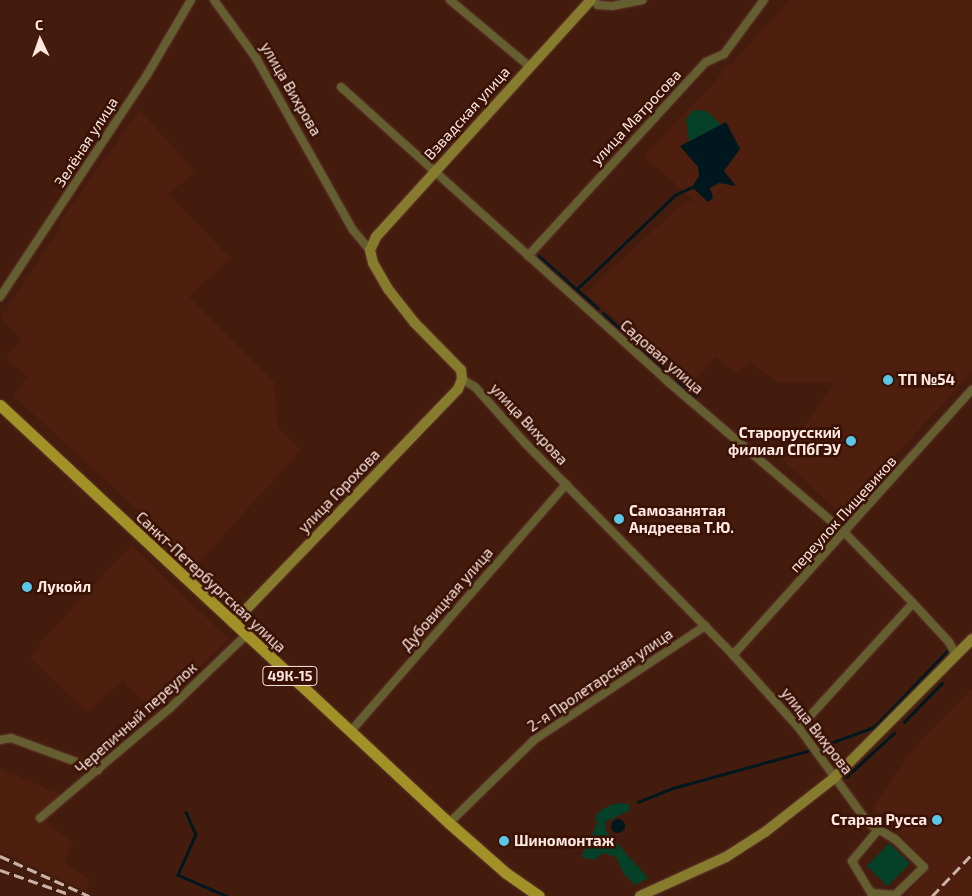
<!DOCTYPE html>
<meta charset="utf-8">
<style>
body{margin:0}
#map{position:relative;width:972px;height:896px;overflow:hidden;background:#441c0e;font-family:"Exo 2",sans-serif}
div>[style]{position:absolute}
.built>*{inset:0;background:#4e1f0e}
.green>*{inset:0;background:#054028;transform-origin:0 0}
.water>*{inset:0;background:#01171e}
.round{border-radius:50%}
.stream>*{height:2.5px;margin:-1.25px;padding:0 1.25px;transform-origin:1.25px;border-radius:1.25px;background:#01171e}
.roads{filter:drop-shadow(0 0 1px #5e392c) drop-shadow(0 0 1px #5e392c)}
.street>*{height:8px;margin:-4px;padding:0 4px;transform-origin:4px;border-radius:4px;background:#655e31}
.secondary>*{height:10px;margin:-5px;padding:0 5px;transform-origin:5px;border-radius:5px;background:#877b2e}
.primary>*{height:11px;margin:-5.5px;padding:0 5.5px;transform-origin:5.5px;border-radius:5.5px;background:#a19127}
.rail>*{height:2.5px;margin-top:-1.25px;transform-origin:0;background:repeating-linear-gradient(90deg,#cbb1a8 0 10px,transparent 0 15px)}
.dots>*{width:14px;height:14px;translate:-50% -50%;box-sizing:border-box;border:2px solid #391205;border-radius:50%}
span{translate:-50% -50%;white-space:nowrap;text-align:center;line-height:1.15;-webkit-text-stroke:5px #391205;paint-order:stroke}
.shield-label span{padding:1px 4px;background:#391205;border:1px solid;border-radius:4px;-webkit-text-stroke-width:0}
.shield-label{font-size:14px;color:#fee8e1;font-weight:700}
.street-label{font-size:15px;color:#fee8e1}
.poi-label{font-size:15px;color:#fee8e1;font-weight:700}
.left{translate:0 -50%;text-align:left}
.right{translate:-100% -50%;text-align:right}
.north{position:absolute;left:15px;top:15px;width:50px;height:50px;-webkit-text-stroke:4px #391205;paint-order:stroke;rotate:357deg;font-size:14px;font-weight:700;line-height:20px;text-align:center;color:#fee8e1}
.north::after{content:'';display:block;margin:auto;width:18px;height:22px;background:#fee8e1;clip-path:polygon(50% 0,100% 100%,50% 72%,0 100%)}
</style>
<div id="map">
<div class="built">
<i style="clip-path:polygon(790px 0,972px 0,972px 372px,841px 514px,781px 458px,835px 383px,779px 383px,749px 361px,736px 374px,716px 356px,690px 385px,586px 293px,684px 202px,695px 201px,644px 156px,722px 74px,720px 71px,727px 64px,730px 65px)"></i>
<i style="clip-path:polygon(140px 110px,195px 172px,168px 194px,230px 258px,189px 297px,274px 382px,278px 428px,301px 450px,197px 564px,13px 395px,28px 377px,6px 358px,22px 339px,1px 318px,59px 230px,62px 219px)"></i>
<i style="clip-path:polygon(131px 545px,228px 639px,153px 712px,123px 680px,87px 712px,31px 658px,42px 641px)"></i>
<i style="clip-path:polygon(972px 689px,972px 896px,905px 896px,932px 866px,873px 808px,915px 747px)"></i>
<i style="clip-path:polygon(0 768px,63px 796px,67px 801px,46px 822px,73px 843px,64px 862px,90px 880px,85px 891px,0 851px)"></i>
</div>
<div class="green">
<i style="clip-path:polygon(693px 110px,707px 111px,721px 125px,689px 142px,686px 119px)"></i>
<i style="clip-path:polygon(617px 803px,630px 804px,629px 811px,605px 822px,606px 831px,648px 878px,635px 885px,624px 874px,616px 857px,603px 853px,594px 860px,581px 857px,597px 824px,595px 816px,602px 809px)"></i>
<i style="left:889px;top:843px;width:29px;height:32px;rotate:44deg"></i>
</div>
<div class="water">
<i style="clip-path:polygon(726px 122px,740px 149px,724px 171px,736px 186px,719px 183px,710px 188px,713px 198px,708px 202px,692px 187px,699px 176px,698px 167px,680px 146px)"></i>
<i class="round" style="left:611px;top:819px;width:14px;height:14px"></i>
</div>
<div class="stream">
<i style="left:539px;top:256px;width:79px;rotate:41.4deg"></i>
<i style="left:577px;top:289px;width:136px;rotate:-43.8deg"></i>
<i style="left:675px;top:195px;width:19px;rotate:-25deg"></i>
<i style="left:603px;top:313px;width:83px;rotate:42.6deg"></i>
<i style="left:676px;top:379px;width:26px;rotate:43deg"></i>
<i style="left:904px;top:722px;width:54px;rotate:-45.7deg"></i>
<i style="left:820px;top:747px;width:58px;rotate:-20.3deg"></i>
<i style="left:874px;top:727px;width:107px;rotate:-46.1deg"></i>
<i style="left:846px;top:777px;width:65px;rotate:-42.5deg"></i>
<i style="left:638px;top:802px;width:38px;rotate:-22deg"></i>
<i style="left:673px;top:788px;width:143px;rotate:-15.4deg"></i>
<i style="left:186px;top:812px;width:24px;rotate:66deg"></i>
<i style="left:196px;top:834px;width:45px;rotate:113.7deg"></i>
<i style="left:178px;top:875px;width:53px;rotate:23.2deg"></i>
</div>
<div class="roads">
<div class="street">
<i style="left:214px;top:0;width:72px;rotate:54.1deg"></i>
<i style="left:256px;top:58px;width:197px;rotate:60.6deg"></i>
<i style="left:353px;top:230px;width:26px;rotate:50deg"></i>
<i style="left:450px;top:0;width:104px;rotate:39.9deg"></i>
<i style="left:594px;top:0;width:6px;rotate:51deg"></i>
<i style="left:598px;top:5px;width:14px;rotate:4deg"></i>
<i style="left:612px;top:6px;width:31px;rotate:-11deg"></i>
<i style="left:341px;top:87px;width:438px;rotate:42deg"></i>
<i style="left:666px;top:380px;width:234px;rotate:40.5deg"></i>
<i style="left:844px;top:532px;width:99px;rotate:45.8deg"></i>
<i style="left:913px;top:603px;width:53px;rotate:47.3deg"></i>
<i style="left:949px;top:642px;width:15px;rotate:62deg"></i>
<i style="left:528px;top:256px;width:263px;rotate:-47.5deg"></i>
<i style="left:706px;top:62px;width:20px;rotate:-24deg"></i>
<i style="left:724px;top:54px;width:67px;rotate:-53.5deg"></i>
<i style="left:0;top:297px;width:266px;rotate:-56.5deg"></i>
<i style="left:147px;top:75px;width:87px;rotate:-59.6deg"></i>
<i style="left:462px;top:379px;width:15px;rotate:32deg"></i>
<i style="left:475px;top:387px;width:76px;rotate:48.2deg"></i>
<i style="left:526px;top:444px;width:296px;rotate:45.5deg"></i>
<i style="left:733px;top:655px;width:98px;rotate:47.9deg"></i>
<i style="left:799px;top:728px;width:117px;rotate:54deg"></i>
<i style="left:868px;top:823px;width:31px;rotate:31deg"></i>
<i style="left:895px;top:839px;width:40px;rotate:44deg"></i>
<i style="left:924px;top:867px;width:40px;rotate:136deg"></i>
<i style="left:895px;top:895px;width:24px;rotate:-175deg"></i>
<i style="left:871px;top:893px;width:37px;rotate:-121deg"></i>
<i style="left:852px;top:861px;width:39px;rotate:-50deg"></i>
<i style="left:733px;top:655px;width:357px;rotate:-48deg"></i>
<i style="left:799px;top:728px;width:169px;rotate:-47.6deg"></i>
<i style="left:350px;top:732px;width:329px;rotate:-48.9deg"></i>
<i style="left:0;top:740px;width:11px;rotate:-10deg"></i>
<i style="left:11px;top:738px;width:93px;rotate:20.2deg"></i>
<i style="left:40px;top:818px;width:170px;rotate:-40.2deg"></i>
<i style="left:170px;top:708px;width:105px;rotate:-43.8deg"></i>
<i style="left:449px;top:823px;width:119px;rotate:-44.3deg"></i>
<i style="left:534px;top:740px;width:206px;rotate:-33.7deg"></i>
</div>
<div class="secondary">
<i style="left:233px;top:623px;width:325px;rotate:-46.1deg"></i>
<i style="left:458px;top:389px;width:11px;rotate:-68deg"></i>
<i style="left:462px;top:379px;width:9px;rotate:-96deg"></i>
<i style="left:461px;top:370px;width:67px;rotate:-134.4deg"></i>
<i style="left:414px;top:322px;width:42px;rotate:-128.2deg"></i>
<i style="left:388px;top:289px;width:30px;rotate:-120deg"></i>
<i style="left:373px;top:263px;width:13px;rotate:-103deg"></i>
<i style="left:370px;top:250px;width:14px;rotate:-65deg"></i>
<i style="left:376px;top:237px;width:320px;rotate:-47.8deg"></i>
<i style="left:640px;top:896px;width:94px;rotate:-24.4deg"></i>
<i style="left:726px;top:857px;width:46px;rotate:-32.7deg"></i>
<i style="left:765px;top:832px;width:88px;rotate:-38deg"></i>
<i style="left:834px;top:778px;width:196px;rotate:-45.2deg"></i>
</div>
<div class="primary">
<i style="left:0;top:405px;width:613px;rotate:42.95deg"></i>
<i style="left:449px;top:823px;width:76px;rotate:41.3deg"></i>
<i style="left:506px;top:873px;width:40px;rotate:34.9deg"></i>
</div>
</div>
<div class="rail">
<i style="left:0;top:856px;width:98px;rotate:24.2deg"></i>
<i style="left:0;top:870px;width:73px;rotate:19.2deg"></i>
<i style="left:932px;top:896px;width:58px;rotate:-46.4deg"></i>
</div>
<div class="dots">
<i style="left:888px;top:380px;background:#5bc7e7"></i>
<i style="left:851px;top:441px;background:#5bc7e7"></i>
<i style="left:619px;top:519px;background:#5bc7e7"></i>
<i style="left:27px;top:587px;background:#5bc7e7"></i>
<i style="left:937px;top:820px;background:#5bc7e7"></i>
<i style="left:504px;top:841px;background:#5bc7e7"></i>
</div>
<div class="shield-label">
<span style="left:290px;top:676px">49К-15</span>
</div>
<div class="street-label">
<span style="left:291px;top:89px;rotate:60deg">улица Вихрова</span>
<span style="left:467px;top:113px;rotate:-48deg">Взвадская улица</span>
<span style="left:636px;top:117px;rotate:-47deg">улица Матросова</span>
<span style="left:86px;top:142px;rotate:-57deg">Зелёная улица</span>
<span style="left:662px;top:357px;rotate:41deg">Садовая улица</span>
<span style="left:529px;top:424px;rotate:47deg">улица Вихрова</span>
<span style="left:339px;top:491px;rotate:-46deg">улица Горохова</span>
<span style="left:843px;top:514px;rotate:-48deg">переулок Пищевиков</span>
<span style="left:211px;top:582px;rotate:43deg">Санкт-Петербургская улица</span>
<span style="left:447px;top:599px;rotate:-49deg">Дубовицкая улица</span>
<span style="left:600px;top:680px;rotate:-34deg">2-я Пролетарская улица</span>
<span style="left:136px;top:718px;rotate:-42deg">Черепичный переулок</span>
<span style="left:817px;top:731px;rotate:52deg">улица Вихрова</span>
</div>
<div class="poi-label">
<span class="left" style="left:898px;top:380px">ТП №54</span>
<span class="right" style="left:841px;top:441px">Старорусский<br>филиал СПбГЭУ</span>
<span class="left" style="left:629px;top:519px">Самозанятая<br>Андреева Т.Ю.</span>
<span class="left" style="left:37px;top:587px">Лукойл</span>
<span class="right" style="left:927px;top:820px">Старая Русса</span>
<span class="left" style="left:514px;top:841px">Шиномонтаж</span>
</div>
<div class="north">С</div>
</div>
